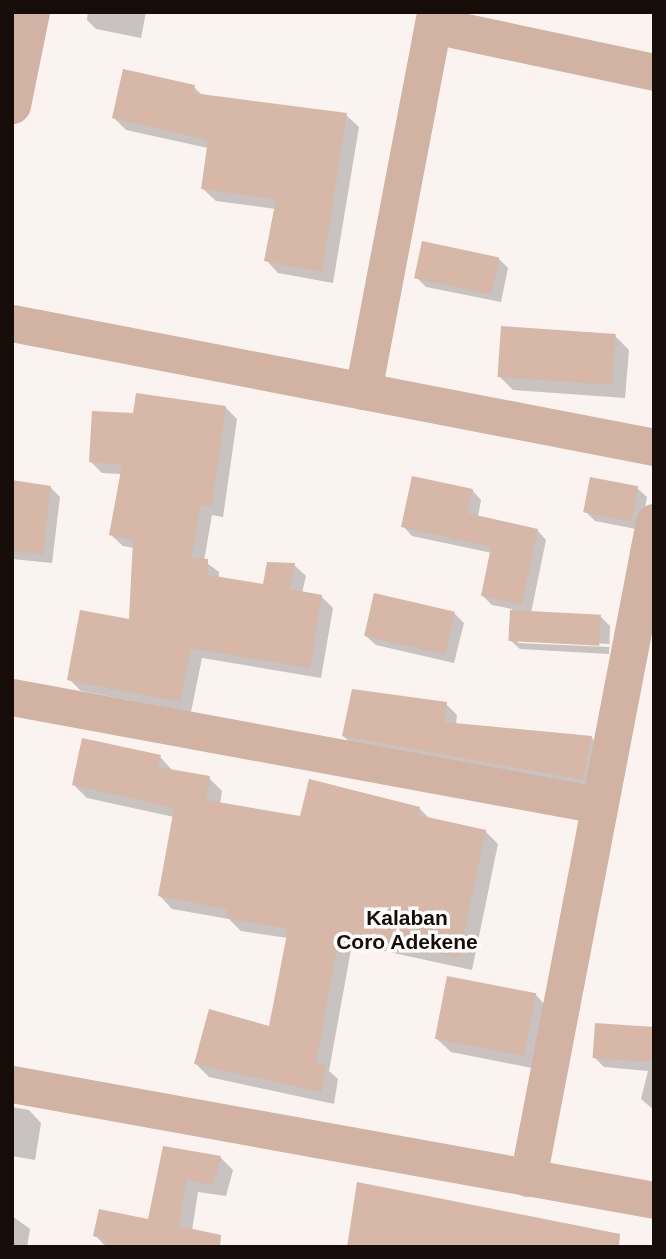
<!DOCTYPE html>
<style>
body{margin:0}
#map{position:relative;width:666px;height:1259px;overflow:hidden;background:#faf3f0;font-family:Helvetica,sans-serif}
div>[style]{position:absolute}
.shadow>*{inset:0;background:#0003}
.building>*{inset:0;background:#d7b7a7;transform-origin:0 0}
.street>*{height:37px;margin:-18.5px;padding:0 18.5px;transform-origin:18.5px;border-radius:18.5px;background:#d2b2a3}
span{translate:-50% -50%;white-space:nowrap;text-align:center;line-height:1.15;-webkit-text-stroke:7px #fff;paint-order:stroke}
.quarter-label{font-size:21px;color:#170d08;font-weight:700}
.frame{position:absolute;inset:0;border:14px solid #170d08;pointer-events:none}
</style>
<div id="map">
<div class="shadow">
<i style="clip-path:polygon(88px 12px,146px 12px,141px 38px,96px 29px,87px 20px)"></i>
<i style="clip-path:polygon(194px 87px,203px 96px,346px 115px,359px 127px,333px 283px,278px 273px,266px 260px,276px 209px,216px 201px,203px 189px,208px 148px,126px 130px,114px 118px)"></i>
<i style="clip-path:polygon(498px 258px,508px 268px,501px 302px,426px 287px,417px 278px)"></i>
<i style="clip-path:polygon(615px 336px,629px 350px,625px 398px,513px 390px,499px 376px)"></i>
<i style="clip-path:polygon(225px 407px,237px 419px,223px 517px,212px 515px,204px 561px,219px 572px,219px 578px,264px 586px,294px 565px,306px 576px,302px 593px,321px 596px,333px 608px,321px 678px,202px 658px,191px 712px,81px 691px,69px 679px,131px 622px,134px 548px,123px 546px,111px 535px,122px 474px,102px 473px,91px 462px,135px 415px)"></i>
<i style="clip-path:polygon(12px 482px,50px 487px,60px 497px,52px 563px,12px 559px)"></i>
<i style="clip-path:polygon(637px 488px,647px 497px,641px 530px,595px 521px,585px 511px)"></i>
<i style="clip-path:polygon(evenodd,472px 490px,481px 500px,478px 517px,537px 530px,546px 540px,531px 613px,601px 617px,610px 626px,609px 654px,520px 649px,510px 640px,512px 609px,492px 605px,483px 596px,492px 553px,412px 536px,403px 526px,472px 490px,518px 639px,609px 644px,609px 647px,518px 643px,518px 639px)"></i>
<i style="clip-path:polygon(454px 613px,464px 623px,454px 663px,376px 645px,366px 636px)"></i>
<i style="clip-path:polygon(446px 704px,457px 715px,456px 724px,591px 737px,602px 749px,594px 790px,355px 747px,343px 736px)"></i>
<i style="clip-path:polygon(160px 757px,173px 771px,209px 778px,222px 791px,220px 804px,301px 818px,419px 808px,430px 819px,485px 831px,498px 844px,472px 970px,352px 944px,329px 1071px,338px 1079px,334px 1104px,209px 1077px,196px 1064px,271px 1028px,288px 938px,241px 931px,229px 919px,172px 909px,160px 896px,174px 817px,87px 798px,74px 785px)"></i>
<i style="clip-path:polygon(535px 994px,548px 1008px,537px 1069px,451px 1052px,437px 1039px)"></i>
<i style="clip-path:polygon(654px 1029px,654px 1110px,641px 1099px,648px 1071px,604px 1067px,594px 1057px)"></i>
<i style="clip-path:polygon(12px 1107px,29px 1110px,41px 1123px,35px 1160px,12px 1156px)"></i>
<i style="clip-path:polygon(164px 1148px,221px 1158px,233px 1170px,226px 1196px,198px 1192px,190px 1244px,106px 1247px,95px 1235px,150px 1221px)"></i>
<i style="clip-path:polygon(12px 1216px,30px 1229px,27px 1247px,12px 1247px)"></i>
</div>
<div class="building">
<i style="clip-path:polygon(123px 69px,195px 85px,193px 93px,347px 113px,322px 272px,264px 261px,276px 199px,201px 189px,208px 140px,112px 118px)"></i>
<i style="left:422px;top:241px;width:79px;height:38px;rotate:12deg"></i>
<i style="left:501px;top:326px;width:115px;height:51px;rotate:4deg"></i>
<i style="clip-path:polygon(136px 393px,226px 406px,212px 506px,201px 505px,191px 558px,208px 559px,208px 575px,263px 584px,267px 562px,295px 563px,290px 589px,322px 595px,310px 668px,191px 648px,180px 702px,67px 680px,80px 610px,129px 619px,133px 540px,109px 535px,122px 465px,89px 462px,92px 411px,133px 413px)"></i>
<i style="clip-path:polygon(412px 476px,473px 489px,467px 513px,538px 529px,522px 605px,481px 596px,491px 547px,401px 527px)"></i>
<i style="left:590px;top:477px;width:49px;height:36px;rotate:11deg"></i>
<i style="clip-path:polygon(12px 480px,51px 486px,43px 554px,12px 551px)"></i>
<i style="left:374px;top:593px;width:83px;height:44px;rotate:13deg"></i>
<i style="left:510px;top:610px;width:91px;height:31px;rotate:3deg"></i>
<i style="clip-path:polygon(352px 689px,447px 702px,444px 722px,592px 736px,583px 780px,342px 736px)"></i>
<i style="clip-path:polygon(82px 738px,161px 755px,158px 767px,210px 776px,206px 800px,300px 816px,309px 779px,420px 807px,418px 815px,486px 830px,459px 958px,340px 932px,316px 1063px,326px 1065px,321px 1092px,194px 1064px,209px 1009px,269px 1026px,288px 929px,226px 918px,227px 909px,158px 896px,174px 808px,72px 785px)"></i>
<i style="left:447px;top:976px;width:91px;height:64px;rotate:11deg"></i>
<i style="left:595px;top:1023px;width:59px;height:35px;rotate:4deg"></i>
<i style="clip-path:polygon(163px 1146px,221px 1156px,213px 1185px,186px 1180px,179px 1226px,221px 1235px,220px 1247px,104px 1247px,106px 1240px,93px 1236px,99px 1209px,148px 1219px)"></i>
<i style="clip-path:polygon(357px 1182px,620px 1234px,619px 1247px,347px 1247px)"></i>
</div>
<div class="street">
<i style="left:433px;top:25px;width:226px;rotate:12deg"></i>
<i style="left:12px;top:105px;width:95px;rotate:-78.5deg"></i>
<i style="left:12px;top:323px;width:654px;rotate:10.93deg"></i>
<i style="left:363px;top:391px;width:386px;rotate:-79.2deg"></i>
<i style="left:12px;top:697px;width:597px;rotate:10.43deg"></i>
<i style="left:12px;top:1084px;width:652px;rotate:10.24deg"></i>
<i style="left:528px;top:1178px;width:668px;rotate:-79.13deg"></i>
</div>
<div class="quarter-label">
<span style="left:407px;top:930px">Kalaban<br>Coro Adekene</span>
</div>
<div class="frame"></div>
</div>
